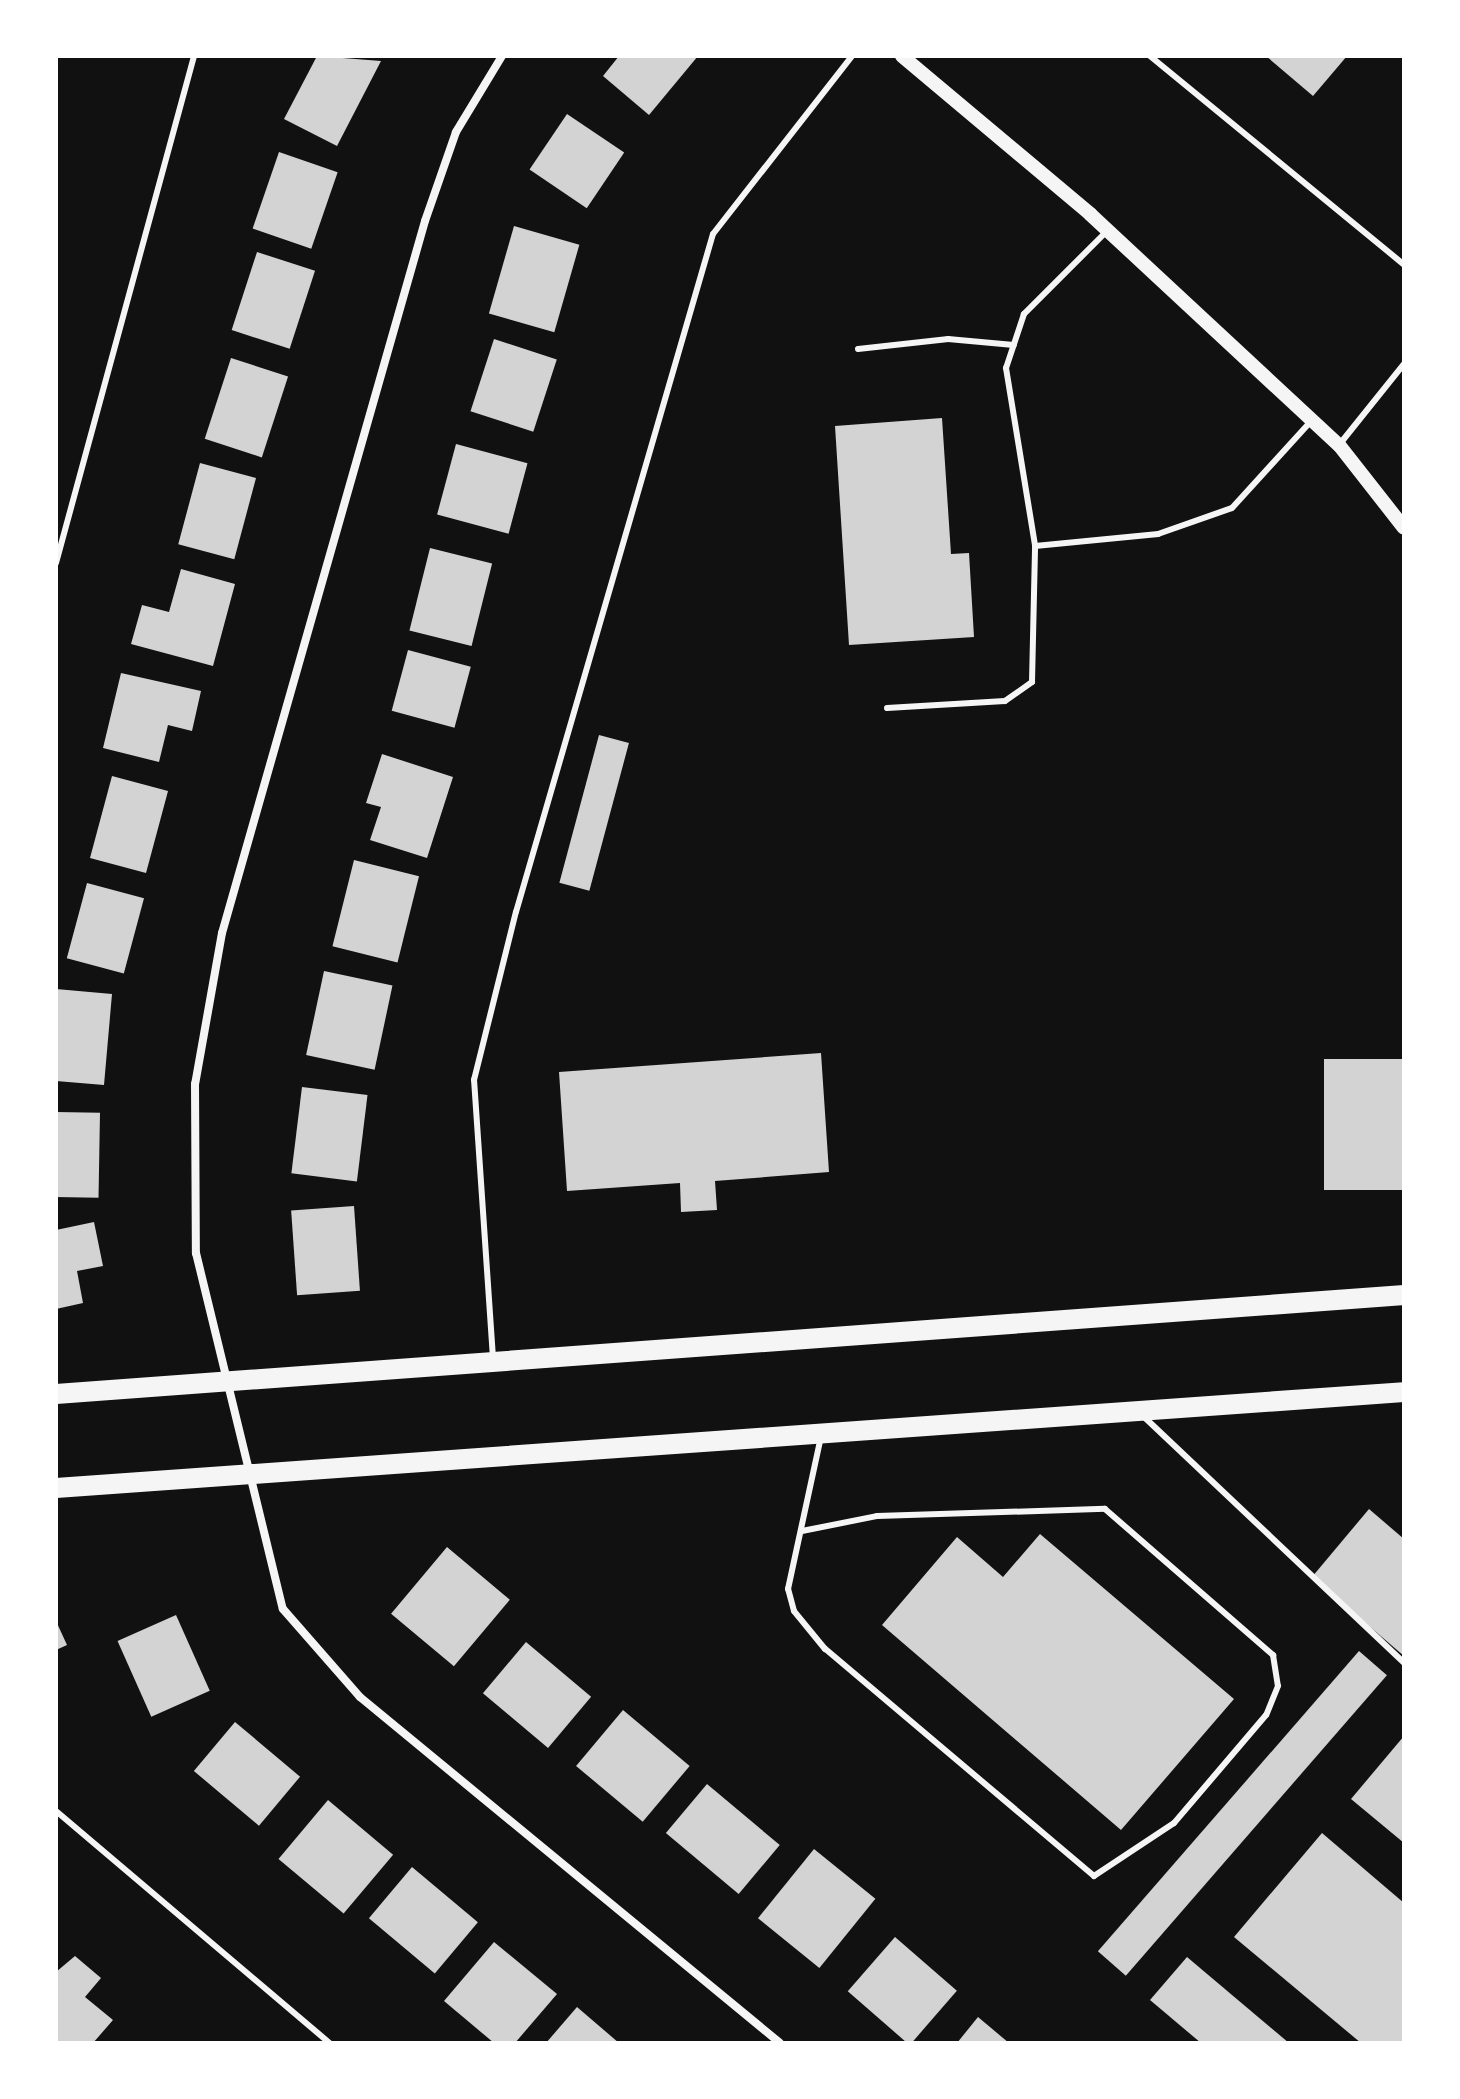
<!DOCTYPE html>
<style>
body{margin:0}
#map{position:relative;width:1460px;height:2099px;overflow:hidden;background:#111;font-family:"Alegreya Sans",sans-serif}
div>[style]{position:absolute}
.building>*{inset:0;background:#d3d3d3;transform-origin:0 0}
.service>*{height:6px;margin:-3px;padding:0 3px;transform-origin:3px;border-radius:3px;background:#f5f5f5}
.minor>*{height:8px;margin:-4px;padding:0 4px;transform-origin:4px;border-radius:4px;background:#f5f5f5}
.tertiary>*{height:14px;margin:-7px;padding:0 7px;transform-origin:7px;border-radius:7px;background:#f5f5f5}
.primary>*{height:20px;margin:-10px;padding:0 10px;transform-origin:10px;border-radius:10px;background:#f5f5f5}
span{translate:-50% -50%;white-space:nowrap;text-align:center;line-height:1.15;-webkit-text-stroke:6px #fff;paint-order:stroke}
.frame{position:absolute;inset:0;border:58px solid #fff;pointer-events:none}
</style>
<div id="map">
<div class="building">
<i style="clip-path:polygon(317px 56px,381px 61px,337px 146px,284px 119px)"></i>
<i style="clip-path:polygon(619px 56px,698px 56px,649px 115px,603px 76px)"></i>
<i style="clip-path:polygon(1266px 56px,1347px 56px,1313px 96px)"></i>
<i style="left:567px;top:114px;width:69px;height:67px;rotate:34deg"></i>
<i style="left:279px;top:152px;width:62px;height:81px;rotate:19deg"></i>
<i style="left:514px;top:226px;width:68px;height:91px;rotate:16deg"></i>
<i style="left:257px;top:252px;width:61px;height:82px;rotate:18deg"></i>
<i style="left:494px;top:339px;width:66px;height:76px;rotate:18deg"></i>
<i style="left:231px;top:358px;width:60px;height:85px;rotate:18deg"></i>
<i style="clip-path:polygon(942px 418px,951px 554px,969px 553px,974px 637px,849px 645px,835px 426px)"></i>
<i style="left:456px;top:444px;width:74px;height:73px;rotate:15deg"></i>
<i style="left:200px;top:463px;width:58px;height:84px;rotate:15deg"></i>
<i style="left:430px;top:548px;width:64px;height:85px;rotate:14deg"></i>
<i style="clip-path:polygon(181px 569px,235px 584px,213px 666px,131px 644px,142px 605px,169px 612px)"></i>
<i style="left:408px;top:650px;width:65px;height:63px;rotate:15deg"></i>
<i style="clip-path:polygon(121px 673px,201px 691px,192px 731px,168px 725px,159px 762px,103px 748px)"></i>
<i style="left:599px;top:735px;width:31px;height:153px;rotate:15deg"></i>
<i style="clip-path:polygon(382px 754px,453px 777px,427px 858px,370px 840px,381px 807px,366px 803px)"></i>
<i style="left:112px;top:776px;width:58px;height:85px;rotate:15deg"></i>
<i style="left:354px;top:860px;width:67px;height:89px;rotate:14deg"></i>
<i style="left:87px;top:883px;width:59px;height:78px;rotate:15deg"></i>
<i style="left:324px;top:971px;width:70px;height:86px;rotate:12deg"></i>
<i style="clip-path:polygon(56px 989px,112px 994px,104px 1085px,56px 1081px)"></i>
<i style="clip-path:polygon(821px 1053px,829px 1172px,715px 1181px,717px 1210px,681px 1212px,680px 1183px,567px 1191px,559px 1072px)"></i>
<i style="left:1404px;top:1059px;width:131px;height:80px;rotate:90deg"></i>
<i style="left:302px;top:1087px;width:66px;height:87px;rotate:7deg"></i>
<i style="left:56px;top:1112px;width:44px;height:85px;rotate:1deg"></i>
<i style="left:354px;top:1206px;width:85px;height:63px;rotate:86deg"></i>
<i style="clip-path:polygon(94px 1222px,103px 1266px,77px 1271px,83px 1303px,56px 1309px,56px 1230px)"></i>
<i style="clip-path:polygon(1369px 1509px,1404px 1539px,1404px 1656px,1312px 1577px)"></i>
<i style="clip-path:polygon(1040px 1534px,1234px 1699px,1121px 1830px,882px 1625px,957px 1537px,1003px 1577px)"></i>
<i style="left:447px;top:1547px;width:82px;height:87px;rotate:40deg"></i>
<i style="left:176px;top:1615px;width:83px;height:64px;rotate:66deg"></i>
<i style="clip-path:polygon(56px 1621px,67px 1645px,56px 1650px)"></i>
<i style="left:526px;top:1642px;width:85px;height:67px;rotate:40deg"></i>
<i style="left:1359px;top:1651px;width:37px;height:398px;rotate:41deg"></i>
<i style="left:623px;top:1710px;width:87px;height:73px;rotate:40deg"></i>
<i style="left:235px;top:1722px;width:85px;height:64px;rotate:40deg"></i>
<i style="clip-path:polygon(1404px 1736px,1404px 1843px,1351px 1799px)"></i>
<i style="left:707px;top:1784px;width:95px;height:64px;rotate:40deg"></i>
<i style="left:328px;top:1800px;width:85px;height:77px;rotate:40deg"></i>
<i style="clip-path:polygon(1322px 1833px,1404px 1903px,1404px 2043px,1361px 2043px,1234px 1937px)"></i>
<i style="left:814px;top:1849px;width:79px;height:89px;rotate:39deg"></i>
<i style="left:412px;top:1867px;width:86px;height:67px;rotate:40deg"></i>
<i style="left:895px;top:1937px;width:82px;height:72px;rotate:41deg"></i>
<i style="clip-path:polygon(494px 1942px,557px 1994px,515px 2043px,494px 2043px,444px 2001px)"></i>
<i style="clip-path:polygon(75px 1956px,101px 1978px,85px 1997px,113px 2020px,93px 2043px,56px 2043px,56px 1972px)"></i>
<i style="clip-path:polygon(1187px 1957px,1289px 2043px,1201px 2043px,1150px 2000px)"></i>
<i style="clip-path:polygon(577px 2007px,619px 2043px,546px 2043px)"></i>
<i style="clip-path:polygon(978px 2017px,1009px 2043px,957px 2043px)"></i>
</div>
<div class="service">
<i style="left:1150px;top:56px;width:329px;rotate:39.4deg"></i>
<i style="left:1108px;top:230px;width:119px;rotate:135deg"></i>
<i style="left:1024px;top:314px;width:57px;rotate:108.4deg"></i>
<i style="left:1006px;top:368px;width:180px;rotate:80.7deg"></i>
<i style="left:1035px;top:546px;width:124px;rotate:-5.6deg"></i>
<i style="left:1158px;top:534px;width:78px;rotate:-19.4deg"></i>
<i style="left:1232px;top:508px;width:119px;rotate:-47.7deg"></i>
<i style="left:858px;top:349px;width:91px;rotate:-6.3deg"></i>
<i style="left:948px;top:339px;width:66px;rotate:5.2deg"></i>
<i style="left:1339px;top:445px;width:104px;rotate:-51.3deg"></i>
<i style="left:56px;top:563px;width:525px;rotate:-74.77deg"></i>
<i style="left:887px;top:708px;width:118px;rotate:-3.4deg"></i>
<i style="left:1005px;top:701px;width:33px;rotate:-35deg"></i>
<i style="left:1032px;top:682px;width:136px;rotate:-88.7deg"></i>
<i style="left:493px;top:1358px;width:279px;rotate:-93.9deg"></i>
<i style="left:474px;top:1080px;width:173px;rotate:-76deg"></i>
<i style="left:516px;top:912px;width:706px;rotate:-73.8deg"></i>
<i style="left:713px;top:234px;width:226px;rotate:-52deg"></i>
<i style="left:1142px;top:1415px;width:361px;rotate:43.4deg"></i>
<i style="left:802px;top:1531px;width:76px;rotate:-11.3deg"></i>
<i style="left:877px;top:1516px;width:228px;rotate:-1.8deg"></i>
<i style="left:1105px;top:1509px;width:223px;rotate:41deg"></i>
<i style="left:1273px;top:1655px;width:31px;rotate:81deg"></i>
<i style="left:1278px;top:1686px;width:31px;rotate:112deg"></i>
<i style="left:1266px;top:1715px;width:142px;rotate:130.4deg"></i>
<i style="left:1174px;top:1823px;width:96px;rotate:146.5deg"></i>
<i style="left:1094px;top:1876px;width:352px;rotate:-139.8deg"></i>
<i style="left:825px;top:1649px;width:49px;rotate:-129.2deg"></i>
<i style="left:794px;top:1611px;width:23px;rotate:-105deg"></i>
<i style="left:788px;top:1589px;width:156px;rotate:-77.8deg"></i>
<i style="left:56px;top:1811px;width:359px;rotate:40.3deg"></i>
</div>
<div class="minor">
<i style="left:502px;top:56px;width:89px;rotate:121.2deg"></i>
<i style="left:456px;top:132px;width:94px;rotate:109.2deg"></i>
<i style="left:425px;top:221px;width:740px;rotate:105.91deg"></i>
<i style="left:222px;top:933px;width:153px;rotate:100.1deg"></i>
<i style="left:195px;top:1084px;width:169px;rotate:89.7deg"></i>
<i style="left:196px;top:1253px;width:366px;rotate:76.3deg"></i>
<i style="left:283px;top:1609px;width:117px;rotate:48.8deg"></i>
<i style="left:360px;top:1697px;width:544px;rotate:39.48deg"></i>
</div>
<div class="tertiary">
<i style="left:902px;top:56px;width:246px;rotate:40deg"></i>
<i style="left:1090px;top:214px;width:340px;rotate:42.9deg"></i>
<i style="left:1339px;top:445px;width:105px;rotate:51.9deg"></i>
</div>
<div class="primary">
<i style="left:56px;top:1394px;width:1352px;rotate:-4.2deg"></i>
<i style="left:56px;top:1488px;width:1351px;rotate:-4.07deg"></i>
</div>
<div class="frame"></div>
</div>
